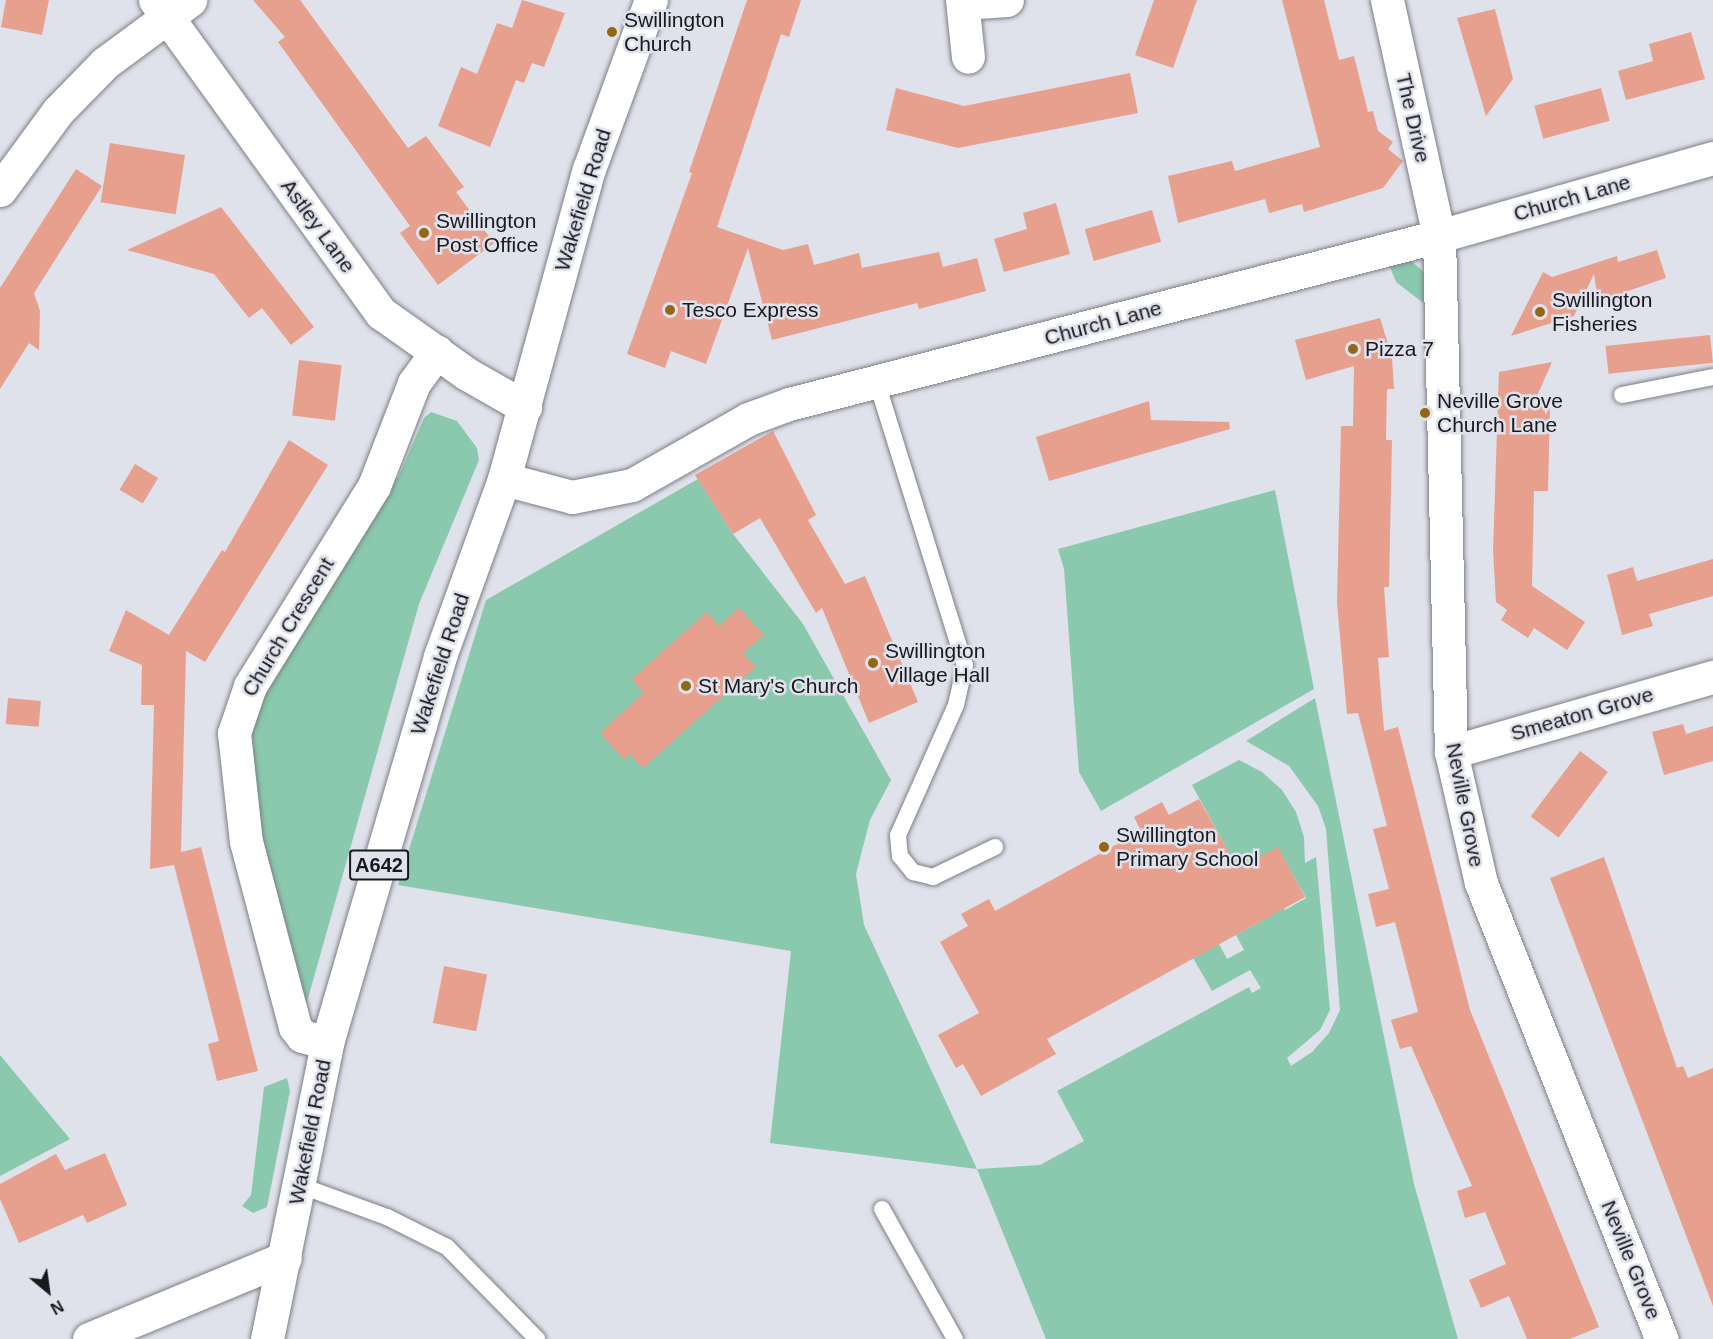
<!DOCTYPE html>
<style>
body{margin:0}
#map{position:relative;width:1713px;height:1339px;overflow:hidden;background:#dfe1eb;font-family:Arial,sans-serif}
div>[style]{position:absolute}
.green>*{inset:0;background:#8ac9ad}
.building>*{inset:0;background:#e8a08e;transform-origin:0 0}
.roads{filter:drop-shadow(0 0 2px #7c7e86) drop-shadow(0 0 2px #7c7e86)}
.service>*{height:16px;margin:-8px;padding:0 8px;transform-origin:8px;border-radius:8px;background:#fff}
.minor>*{height:33px;margin:-16.5px;padding:0 16.5px;transform-origin:16.5px;border-radius:16.5px;background:#fff}
.tertiary>*{height:33px;margin:-16.5px;padding:0 16.5px;transform-origin:16.5px;border-radius:16.5px;background:#fff}
.primary>*{height:33px;margin:-16.5px;padding:0 16.5px;transform-origin:16.5px;border-radius:16.5px;background:#fff}
.dots>*{width:16px;height:16px;translate:-50% -50%;box-sizing:border-box;border:3px solid #dfe1eb;border-radius:50%}
span{translate:-50% -50%;white-space:nowrap;text-align:center;line-height:1.15;-webkit-text-stroke:5px #dfe1eb;paint-order:stroke}
.shield-label span{padding:2px 4px;background:#dfe1eb;border:2px solid;border-radius:4px;-webkit-text-stroke-width:0}
.shield-label{font-size:20px;color:#191a1d;font-weight:700}
.poi-label{font-size:21px;color:#191a1d}
.left{translate:0 -50%;text-align:left}
.street-label{font-size:21px;color:#191a1d}
.north{position:absolute;left:18px;top:1261px;width:60px;height:60px;-webkit-text-stroke:4px #dfe1eb;paint-order:stroke;rotate:151deg;font-size:16px;font-weight:700;line-height:24px;text-align:center;color:#191a1d}
.north::after{content:'';display:block;margin:auto;width:21px;height:27px;background:#191a1d;clip-path:polygon(50% 0,100% 100%,50% 72%,0 100%)}
</style>
<div id="map">
<div class="green">
<i style="clip-path:polygon(1411px 261px,1424px 272px,1428px 302px,1422px 302px,1396px 282px,1390px 267px)"></i>
<i style="clip-path:polygon(431px 412px,457px 421px,477px 448px,479px 460px,419px 604px,305px 1009px,257px 828px,246px 755px,253px 710px,391px 476px,398px 478px,424px 418px)"></i>
<i style="clip-path:polygon(evenodd,698px 479px,733px 534px,803px 624px,891px 780px,870px 820px,856px 874px,864px 925px,977px 1169px,1040px 1165px,1084px 1141px,1057px 1091px,1249px 987px,1252px 993px,1261px 988px,1250px 970px,1212px 991px,1193px 958px,1219px 944px,1227px 959px,1244px 950px,1236px 935px,1265px 919px,1192px 785px,1239px 760px,1262px 772px,1282px 790px,1296px 812px,1304px 837px,1305px 863px,1316px 857px,1330px 1010px,1320px 1030px,1287px 1058px,1291px 1066px,1312px 1052px,1329px 1033px,1340px 1010px,1326px 829px,1318px 806px,1289px 766px,1246px 741px,1315px 698px,1414px 1184px,1458px 1339px,1046px 1339px,977px 1169px,770px 1143px,791px 951px,398px 885px,486px 600px,698px 479px,1278px 848px,1306px 898px,1285px 910px,1257px 859px,1278px 848px)"></i>
<i style="clip-path:polygon(1275px 490px,1314px 689px,1101px 811px,1079px 772px,1064px 569px,1058px 549px)"></i>
<i style="clip-path:polygon(0 1055px,70px 1139px,0 1176px)"></i>
<i style="clip-path:polygon(287px 1078px,290px 1091px,267px 1207px,253px 1213px,242px 1206px,251px 1195px,264px 1087px)"></i>
</div>
<div class="building">
<i style="clip-path:polygon(6px 0,49px 0,42px 35px,1px 27px)"></i>
<i style="clip-path:polygon(253px 0,300px 0,408px 148px,426px 136px,464px 187px,456px 192px,494px 243px,438px 285px,400px 233px,410px 226px,278px 42px,285px 37px)"></i>
<i style="clip-path:polygon(522px 0,565px 13px,544px 67px,532px 63px,524px 83px,516px 80px,490px 147px,438px 126px,461px 67px,477px 74px,497px 23px,512px 28px)"></i>
<i style="clip-path:polygon(747px 0,801px 0,789px 37px,781px 34px,717px 227px,783px 250px,808px 244px,814px 265px,859px 253px,862px 268px,939px 252px,943px 267px,977px 258px,986px 291px,919px 309px,917px 303px,772px 340px,748px 248px,706px 364px,671px 351px,665px 368px,627px 354px,692px 173px,689px 172px)"></i>
<i style="clip-path:polygon(1154px 0,1197px 0,1173px 68px,1135px 55px)"></i>
<i style="clip-path:polygon(1282px 0,1324px 0,1339px 60px,1354px 56px,1368px 112px,1373px 111px,1378px 131px,1393px 142px,1388px 149px,1403px 161px,1383px 188px,1304px 212px,1302px 204px,1269px 213px,1265px 199px,1178px 223px,1168px 176px,1232px 161px,1235px 171px,1320px 147px)"></i>
<i style="clip-path:polygon(1495px 9px,1513px 79px,1486px 116px,1457px 18px)"></i>
<i style="clip-path:polygon(1691px 32px,1705px 79px,1626px 100px,1618px 71px,1653px 61px,1649px 44px)"></i>
<i style="clip-path:polygon(1130px 73px,1138px 113px,958px 148px,886px 130px,896px 88px,964px 106px)"></i>
<i style="left:1601px;top:88px;width:34px;height:69px;rotate:75deg"></i>
<i style="left:110px;top:143px;width:76px;height:60px;rotate:9deg"></i>
<i style="clip-path:polygon(76px 169px,102px 186px,34px 293px,40px 311px,39px 350px,29px 343px,0 389px,0 288px)"></i>
<i style="clip-path:polygon(1056px 203px,1070px 254px,1004px 272px,994px 239px,1027px 229px,1023px 213px)"></i>
<i style="clip-path:polygon(221px 207px,314px 327px,291px 345px,262px 308px,249px 318px,214px 274px,127px 250px)"></i>
<i style="left:1152px;top:210px;width:33px;height:70px;rotate:74deg"></i>
<i style="clip-path:polygon(1657px 250px,1666px 278px,1628px 291px,1630px 298px,1599px 308px,1594px 274px,1574px 316px,1511px 336px,1543px 272px,1552px 277px,1617px 256px,1618px 262px)"></i>
<i style="clip-path:polygon(1380px 318px,1392px 357px,1394px 389px,1387px 389px,1386px 440px,1392px 440px,1389px 587px,1384px 587px,1389px 657px,1378px 658px,1384px 731px,1398px 727px,1470px 1010px,1599px 1327px,1570px 1339px,1527px 1339px,1509px 1296px,1481px 1308px,1469px 1280px,1506px 1264px,1485px 1212px,1465px 1218px,1457px 1191px,1472px 1186px,1411px 1046px,1400px 1049px,1391px 1020px,1418px 1012px,1395px 922px,1376px 927px,1368px 894px,1389px 889px,1373px 829px,1387px 826px,1358px 713px,1347px 714px,1337px 603px,1341px 426px,1353px 426px,1354px 366px,1306px 380px,1295px 340px)"></i>
<i style="left:1710px;top:335px;width:28px;height:105px;rotate:84deg"></i>
<i style="left:299px;top:360px;width:43px;height:56px;rotate:7deg"></i>
<i style="clip-path:polygon(1552px 362px,1533px 405px,1550px 405px,1548px 491px,1534px 491px,1532px 586px,1585px 622px,1567px 650px,1534px 628px,1528px 638px,1501px 620px,1507px 610px,1496px 602px,1493px 551px,1499px 372px)"></i>
<i style="clip-path:polygon(1149px 401px,1151px 420px,1229px 422px,1230px 429px,1049px 481px,1036px 437px)"></i>
<i style="clip-path:polygon(773px 431px,816px 515px,808px 520px,845px 584px,865px 576px,918px 702px,869px 723px,822px 608px,816px 613px,760px 518px,733px 534px,695px 475px)"></i>
<i style="clip-path:polygon(289px 440px,328px 465px,205px 662px,186px 651px,181px 852px,201px 847px,258px 1071px,217px 1081px,208px 1044px,219px 1041px,174px 865px,150px 869px,154px 705px,141px 705px,142px 665px,109px 651px,126px 610px,169px 635px,222px 550px,225px 552px)"></i>
<i style="left:135px;top:464px;width:27px;height:30px;rotate:31deg"></i>
<i style="clip-path:polygon(1713px 559px,1713px 596px,1649px 614px,1653px 626px,1622px 635px,1607px 575px,1633px 567px,1637px 581px)"></i>
<i style="clip-path:polygon(739px 608px,764px 635px,743px 653px,756px 667px,643px 768px,630px 754px,624px 760px,600px 733px,644px 693px,632px 679px,707px 612px,719px 626px)"></i>
<i style="left:8px;top:698px;width:33px;height:26px;rotate:5deg"></i>
<i style="clip-path:polygon(1683px 724px,1686px 734px,1713px 726px,1713px 761px,1664px 775px,1652px 732px)"></i>
<i style="left:1580px;top:751px;width:35px;height:82px;rotate:37deg"></i>
<i style="clip-path:polygon(1199px 799px,1238px 869px,1278px 847px,1305px 897px,1047px 1039px,1056px 1054px,981px 1096px,963px 1064px,956px 1068px,938px 1035px,979px 1013px,940px 942px,968px 926px,961px 914px,989px 899px,995px 911px,1141px 831px,1134px 817px,1162px 802px,1169px 815px)"></i>
<i style="clip-path:polygon(1604px 857px,1677px 1068px,1683px 1066px,1688px 1078px,1713px 1068px,1713px 1306px,1550px 878px)"></i>
<i style="left:444px;top:966px;width:44px;height:58px;rotate:11deg"></i>
<i style="clip-path:polygon(105px 1153px,127px 1205px,87px 1223px,83px 1215px,19px 1243px,0 1199px,0 1184px,56px 1154px,65px 1170px)"></i>
</div>
<div class="roads">
<div class="service">
<i style="left:877px;top:383px;width:295px;rotate:72.7deg"></i>
<i style="left:965px;top:665px;width:41px;rotate:102.7deg"></i>
<i style="left:956px;top:705px;width:142px;rotate:114deg"></i>
<i style="left:898px;top:835px;width:21px;rotate:85deg"></i>
<i style="left:900px;top:856px;width:21px;rotate:51deg"></i>
<i style="left:913px;top:872px;width:21px;rotate:14deg"></i>
<i style="left:933px;top:877px;width:69px;rotate:-25.8deg"></i>
<i style="left:1622px;top:395px;width:93px;rotate:-11.2deg"></i>
<i style="left:299px;top:1185px;width:94px;rotate:20deg"></i>
<i style="left:387px;top:1217px;width:67px;rotate:26.6deg"></i>
<i style="left:447px;top:1247px;width:129px;rotate:45.6deg"></i>
<i style="left:882px;top:1209px;width:149px;rotate:60.7deg"></i>
</div>
<div class="minor">
<i style="left:155px;top:0;width:386px;rotate:54.2deg"></i>
<i style="left:381px;top:313px;width:105px;rotate:35.3deg"></i>
<i style="left:467px;top:374px;width:67px;rotate:29.6deg"></i>
<i style="left:962px;top:0;width:57px;rotate:84deg"></i>
<i style="left:1387px;top:0;width:242px;rotate:77.6deg"></i>
<i style="left:1439px;top:236px;width:516px;rotate:88.67deg"></i>
<i style="left:1451px;top:752px;width:134px;rotate:77.1deg"></i>
<i style="left:1481px;top:883px;width:491px;rotate:68.4deg"></i>
<i style="left:963px;top:3px;width:44px;rotate:-3.9deg"></i>
<i style="left:0;top:190px;width:98px;rotate:-53.7deg"></i>
<i style="left:58px;top:111px;width:67px;rotate:-45.6deg"></i>
<i style="left:105px;top:63px;width:106px;rotate:-36.5deg"></i>
<i style="left:1451px;top:752px;width:273px;rotate:-16deg"></i>
<i style="left:327px;top:1043px;width:26px;rotate:-164deg"></i>
<i style="left:302px;top:1036px;width:11px;rotate:-128deg"></i>
<i style="left:295px;top:1027px;width:191px;rotate:-104.8deg"></i>
<i style="left:246px;top:842px;width:110px;rotate:-96.3deg"></i>
<i style="left:234px;top:733px;width:50px;rotate:-71.2deg"></i>
<i style="left:250px;top:686px;width:235px;rotate:-58.2deg"></i>
<i style="left:374px;top:486px;width:110px;rotate:-68.8deg"></i>
<i style="left:414px;top:383px;width:39px;rotate:-54deg"></i>
<i style="left:89px;top:1339px;width:212px;rotate:-22.5deg"></i>
</div>
<div class="tertiary">
<i style="left:504px;top:479px;width:70px;rotate:14.8deg"></i>
<i style="left:572px;top:497px;width:61px;rotate:-11.3deg"></i>
<i style="left:632px;top:485px;width:133px;rotate:-29.6deg"></i>
<i style="left:748px;top:419px;width:44px;rotate:-20.1deg"></i>
<i style="left:789px;top:404px;width:671px;rotate:-14.49deg"></i>
<i style="left:1439px;top:236px;width:285px;rotate:-15.9deg"></i>
</div>
<div class="primary">
<i style="left:267px;top:1339px;width:302px;rotate:-78.5deg"></i>
<i style="left:327px;top:1043px;width:403px;rotate:-73.7deg"></i>
<i style="left:440px;top:656px;width:188px;rotate:-70.1deg"></i>
<i style="left:504px;top:479px;width:321px;rotate:-74.7deg"></i>
<i style="left:589px;top:169px;width:180px;rotate:-69.9deg"></i>
</div>
</div>
<div class="dots">
<i style="left:612px;top:32px;background:#946714"></i>
<i style="left:424px;top:233px;background:#946714"></i>
<i style="left:670px;top:310px;background:#946714"></i>
<i style="left:1540px;top:312px;background:#946714"></i>
<i style="left:1353px;top:349px;background:#946714"></i>
<i style="left:1425px;top:413px;background:#946714"></i>
<i style="left:873px;top:663px;background:#946714"></i>
<i style="left:686px;top:686px;background:#946714"></i>
<i style="left:1104px;top:847px;background:#946714"></i>
</div>
<div class="shield-label">
<span style="left:379px;top:865px">A642</span>
</div>
<div class="poi-label">
<span class="left" style="left:624px;top:32px">Swillington<br>Church</span>
<span class="left" style="left:436px;top:233px">Swillington<br>Post Office</span>
<span class="left" style="left:1552px;top:312px">Swillington<br>Fisheries</span>
<span class="left" style="left:682px;top:310px">Tesco Express</span>
<span class="left" style="left:1365px;top:349px">Pizza 7</span>
<span class="left" style="left:1437px;top:413px">Neville Grove<br>Church Lane</span>
<span class="left" style="left:885px;top:663px">Swillington<br>Village Hall</span>
<span class="left" style="left:698px;top:686px">St Mary's Church</span>
<span class="left" style="left:1116px;top:847px">Swillington<br>Primary School</span>
</div>
<div class="street-label">
<span style="left:1413px;top:118px;rotate:77deg">The Drive</span>
<span style="left:1572px;top:198px;rotate:-16deg">Church Lane</span>
<span style="left:583px;top:200px;rotate:-73deg">Wakefield Road</span>
<span style="left:318px;top:226px;rotate:54deg">Astley Lane</span>
<span style="left:1103px;top:323px;rotate:-15deg">Church Lane</span>
<span style="left:288px;top:627px;rotate:-59deg">Church Crescent</span>
<span style="left:440px;top:664px;rotate:-72deg">Wakefield Road</span>
<span style="left:1582px;top:714px;rotate:-16deg">Smeaton Grove</span>
<span style="left:1465px;top:805px;rotate:79deg">Neville Grove</span>
<span style="left:310px;top:1132px;rotate:-79deg">Wakefield Road</span>
<span style="left:1631px;top:1260px;rotate:68deg">Neville Grove</span>
</div>
<div class="north">N</div>
</div>
